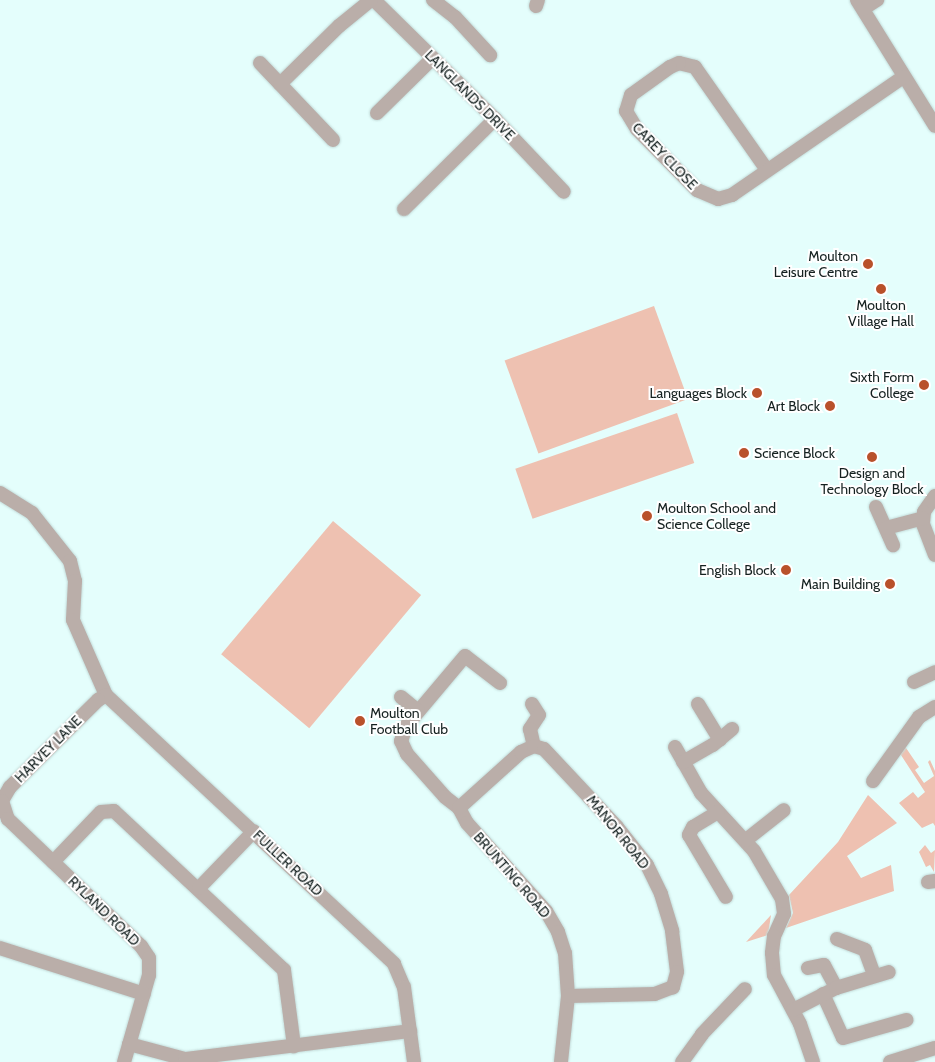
<!DOCTYPE html>
<style>
body{margin:0}
#map{position:relative;width:935px;height:1062px;overflow:hidden;background:#e4fefc;font-family:Cabin,sans-serif}
div>[style]{position:absolute}
.green>*{inset:0;background:#eec1b1;transform-origin:0 0}
.roads{filter:drop-shadow(0 0 1px #c3dbd9) drop-shadow(0 0 1px #c3dbd9)}
.minor>*{height:14px;margin:-7px;padding:0 7px;transform-origin:7px;border-radius:7px;background:#baaea9}
.dots>*{width:14px;height:14px;translate:-50% -50%;box-sizing:border-box;border:2px solid #fff;border-radius:50%}
span{translate:-50% -50%;white-space:nowrap;text-align:center;line-height:1.15;-webkit-text-stroke:4px #fff;paint-order:stroke}
.street-label{font-size:14px;color:#152120}
.poi-label{font-size:14px;color:#152120}
.right{translate:-100% -50%;text-align:right}
.left{translate:0 -50%;text-align:left}
</style>
<div id="map">
<div class="green">
<i style="left:654px;top:306px;width:99px;height:159px;rotate:70deg"></i>
<i style="left:677px;top:413px;width:53px;height:171px;rotate:71deg"></i>
<i style="left:333px;top:521px;width:115px;height:174px;rotate:40deg"></i>
<i style="clip-path:polygon(904px 745px,919px 767px,915px 770px,924px 783px,934px 776px,928px 762px,930px 760px,935px 771px,935px 826px,933px 823px,922px 828px,899px 803px,913px 792px,918px 798px,925px 792px,899px 752px)"></i>
<i style="clip-path:polygon(868px 795px,897px 823px,847px 856px,861px 878px,891px 865px,894px 891px,786px 928px,793px 913px,789px 895px,838px 842px)"></i>
<i style="clip-path:polygon(925px 845px,931px 853px,935px 850px,934px 872px,930px 865px,926px 867px,919px 852px)"></i>
<i style="clip-path:polygon(771px 915px,768px 935px,746px 942px)"></i>
</div>
<div class="roads">
<div class="minor">
<i style="left:374px;top:0;width:170px;rotate:44.5deg"></i>
<i style="left:495px;top:119px;width:100px;rotate:46.6deg"></i>
<i style="left:433px;top:0;width:28px;rotate:38deg"></i>
<i style="left:455px;top:17px;width:52px;rotate:47.4deg"></i>
<i style="left:857px;top:0;width:148px;rotate:58.2deg"></i>
<i style="left:536px;top:6px;width:6px;rotate:-72deg"></i>
<i style="left:863px;top:9px;width:17px;rotate:-33deg"></i>
<i style="left:260px;top:63px;width:106px;rotate:46.5deg"></i>
<i style="left:280px;top:84px;width:83px;rotate:-44.5deg"></i>
<i style="left:339px;top:26px;width:41px;rotate:-39.1deg"></i>
<i style="left:377px;top:113px;width:78px;rotate:-44.5deg"></i>
<i style="left:767px;top:170px;width:126px;rotate:-125deg"></i>
<i style="left:695px;top:67px;width:16px;rotate:-166deg"></i>
<i style="left:679px;top:63px;width:10px;rotate:156deg"></i>
<i style="left:670px;top:67px;width:48px;rotate:144.3deg"></i>
<i style="left:631px;top:95px;width:17px;rotate:107deg"></i>
<i style="left:626px;top:111px;width:21px;rotate:59deg"></i>
<i style="left:637px;top:129px;width:86px;rotate:45.5deg"></i>
<i style="left:697px;top:190px;width:23px;rotate:23deg"></i>
<i style="left:718px;top:199px;width:15px;rotate:-16deg"></i>
<i style="left:732px;top:195px;width:208px;rotate:-34.6deg"></i>
<i style="left:404px;top:209px;width:128px;rotate:-44.7deg"></i>
<i style="left:0;top:493px;width:38px;rotate:32deg"></i>
<i style="left:32px;top:513px;width:61px;rotate:51.6deg"></i>
<i style="left:70px;top:561px;width:21px;rotate:76deg"></i>
<i style="left:75px;top:581px;width:39px;rotate:93deg"></i>
<i style="left:73px;top:620px;width:82px;rotate:66.3deg"></i>
<i style="left:935px;top:496px;width:19px;rotate:125deg"></i>
<i style="left:924px;top:512px;width:12px;rotate:95deg"></i>
<i style="left:923px;top:524px;width:33px;rotate:69deg"></i>
<i style="left:876px;top:507px;width:42px;rotate:65.9deg"></i>
<i style="left:886px;top:528px;width:38px;rotate:-15deg"></i>
<i style="left:914px;top:682px;width:23px;rotate:-25deg"></i>
<i style="left:500px;top:683px;width:44px;rotate:-142.4deg"></i>
<i style="left:465px;top:656px;width:92px;rotate:130.1deg"></i>
<i style="left:406px;top:726px;width:16px;rotate:108deg"></i>
<i style="left:401px;top:741px;width:14px;rotate:65deg"></i>
<i style="left:407px;top:754px;width:57px;rotate:48.5deg"></i>
<i style="left:445px;top:797px;width:18px;rotate:38deg"></i>
<i style="left:459px;top:808px;width:17px;rotate:62deg"></i>
<i style="left:467px;top:823px;width:118px;rotate:48.1deg"></i>
<i style="left:546px;top:911px;width:24px;rotate:60deg"></i>
<i style="left:558px;top:932px;width:22px;rotate:72deg"></i>
<i style="left:565px;top:953px;width:43px;rotate:86deg"></i>
<i style="left:568px;top:996px;width:66px;rotate:96.1deg"></i>
<i style="left:106px;top:695px;width:394px;rotate:43deg"></i>
<i style="left:394px;top:964px;width:25px;rotate:67deg"></i>
<i style="left:404px;top:987px;width:76px;rotate:82.4deg"></i>
<i style="left:106px;top:695px;width:9px;rotate:148deg"></i>
<i style="left:98px;top:700px;width:124px;rotate:135.3deg"></i>
<i style="left:10px;top:787px;width:16px;rotate:120deg"></i>
<i style="left:2px;top:801px;width:19px;rotate:72deg"></i>
<i style="left:8px;top:819px;width:184px;rotate:43.7deg"></i>
<i style="left:141px;top:946px;width:14px;rotate:56deg"></i>
<i style="left:149px;top:958px;width:17px;rotate:90deg"></i>
<i style="left:149px;top:975px;width:91px;rotate:106deg"></i>
<i style="left:401px;top:697px;width:22px;rotate:39deg"></i>
<i style="left:532px;top:704px;width:13px;rotate:58deg"></i>
<i style="left:539px;top:715px;width:17px;rotate:123deg"></i>
<i style="left:530px;top:729px;width:17px;rotate:77deg"></i>
<i style="left:698px;top:704px;width:42px;rotate:58.6deg"></i>
<i style="left:675px;top:747px;width:53px;rotate:60.5deg"></i>
<i style="left:701px;top:793px;width:79px;rotate:47.6deg"></i>
<i style="left:754px;top:851px;width:56px;rotate:59.7deg"></i>
<i style="left:782px;top:899px;width:15px;rotate:82deg"></i>
<i style="left:784px;top:914px;width:24px;rotate:114deg"></i>
<i style="left:774px;top:936px;width:17px;rotate:97deg"></i>
<i style="left:772px;top:953px;width:22px;rotate:85deg"></i>
<i style="left:774px;top:975px;width:55px;rotate:62deg"></i>
<i style="left:800px;top:1024px;width:40px;rotate:71.1deg"></i>
<i style="left:683px;top:762px;width:34px;rotate:-30deg"></i>
<i style="left:713px;top:745px;width:25px;rotate:-40deg"></i>
<i style="left:873px;top:781px;width:79px;rotate:-54.3deg"></i>
<i style="left:919px;top:717px;width:19px;rotate:-32deg"></i>
<i style="left:459px;top:808px;width:84px;rotate:-42.1deg"></i>
<i style="left:521px;top:752px;width:14px;rotate:-25deg"></i>
<i style="left:534px;top:746px;width:10px;rotate:17deg"></i>
<i style="left:544px;top:749px;width:107px;rotate:46.9deg"></i>
<i style="left:617px;top:827px;width:48px;rotate:51.7deg"></i>
<i style="left:647px;top:865px;width:32px;rotate:64deg"></i>
<i style="left:661px;top:894px;width:39px;rotate:73deg"></i>
<i style="left:672px;top:931px;width:41px;rotate:83deg"></i>
<i style="left:677px;top:972px;width:16px;rotate:105deg"></i>
<i style="left:673px;top:987px;width:19px;rotate:159deg"></i>
<i style="left:655px;top:994px;width:87px;rotate:178.7deg"></i>
<i style="left:718px;top:812px;width:29px;rotate:149deg"></i>
<i style="left:693px;top:827px;width:9px;rotate:117deg"></i>
<i style="left:689px;top:835px;width:72px;rotate:59.2deg"></i>
<i style="left:746px;top:840px;width:48px;rotate:-38.3deg"></i>
<i style="left:53px;top:862px;width:69px;rotate:-46.2deg"></i>
<i style="left:101px;top:812px;width:13px;rotate:-4deg"></i>
<i style="left:114px;top:811px;width:233px;rotate:43.1deg"></i>
<i style="left:284px;top:970px;width:77px;rotate:82.5deg"></i>
<i style="left:928px;top:882px;width:7px;rotate:-8deg"></i>
<i style="left:199px;top:888px;width:79px;rotate:-46deg"></i>
<i style="left:837px;top:939px;width:30px;rotate:21deg"></i>
<i style="left:865px;top:950px;width:27px;rotate:70deg"></i>
<i style="left:0;top:948px;width:151px;rotate:17.7deg"></i>
<i style="left:808px;top:968px;width:16px;rotate:-11deg"></i>
<i style="left:824px;top:965px;width:26px;rotate:62deg"></i>
<i style="left:823px;top:994px;width:48px;rotate:65.6deg"></i>
<i style="left:843px;top:1038px;width:66px;rotate:-15.9deg"></i>
<i style="left:793px;top:1010px;width:48px;rotate:-27.1deg"></i>
<i style="left:836px;top:988px;width:55px;rotate:-16.8deg"></i>
<i style="left:129px;top:1044px;width:58px;rotate:15deg"></i>
<i style="left:185px;top:1059px;width:227px;rotate:-7.1deg"></i>
<i style="left:682px;top:1062px;width:34px;rotate:-54deg"></i>
<i style="left:702px;top:1034px;width:62px;rotate:-46.3deg"></i>
<i style="left:890px;top:1062px;width:47px;rotate:-17.3deg"></i>
</div>
</div>
<div class="dots">
<i style="left:868px;top:264px;background:#b9512b"></i>
<i style="left:881px;top:289px;background:#b9512b"></i>
<i style="left:924px;top:385px;background:#b9512b"></i>
<i style="left:757px;top:393px;background:#b9512b"></i>
<i style="left:830px;top:406px;background:#b9512b"></i>
<i style="left:744px;top:453px;background:#b9512b"></i>
<i style="left:872px;top:457px;background:#b9512b"></i>
<i style="left:647px;top:516px;background:#b9512b"></i>
<i style="left:786px;top:570px;background:#b9512b"></i>
<i style="left:890px;top:584px;background:#b9512b"></i>
<i style="left:360px;top:721px;background:#b9512b"></i>
</div>
<div class="street-label">
<span style="left:470px;top:95px;rotate:45deg">LANGLANDS DRIVE</span>
<span style="left:665px;top:156px;rotate:46deg">CAREY CLOSE</span>
<span style="left:48px;top:749px;rotate:-45deg">HARVEY LANE</span>
<span style="left:618px;top:832px;rotate:51deg">MANOR ROAD</span>
<span style="left:288px;top:863px;rotate:43deg">FULLER ROAD</span>
<span style="left:512px;top:875px;rotate:49deg">BRUNTING ROAD</span>
<span style="left:104px;top:911px;rotate:44deg">RYLAND ROAD</span>
</div>
<div class="poi-label">
<span class="right" style="left:858px;top:264px">Moulton<br>Leisure Centre</span>
<span style="left:881px;top:313px">Moulton<br>Village Hall</span>
<span class="right" style="left:914px;top:385px">Sixth Form<br>College</span>
<span class="right" style="left:747px;top:393px">Languages Block</span>
<span class="right" style="left:820px;top:406px">Art Block</span>
<span class="left" style="left:754px;top:453px">Science Block</span>
<span style="left:872px;top:481px">Design and<br>Technology Block</span>
<span class="left" style="left:657px;top:516px">Moulton School and<br>Science College</span>
<span class="right" style="left:776px;top:570px">English Block</span>
<span class="right" style="left:880px;top:584px">Main Building</span>
<span class="left" style="left:370px;top:721px">Moulton<br>Football Club</span>
</div>
</div>
